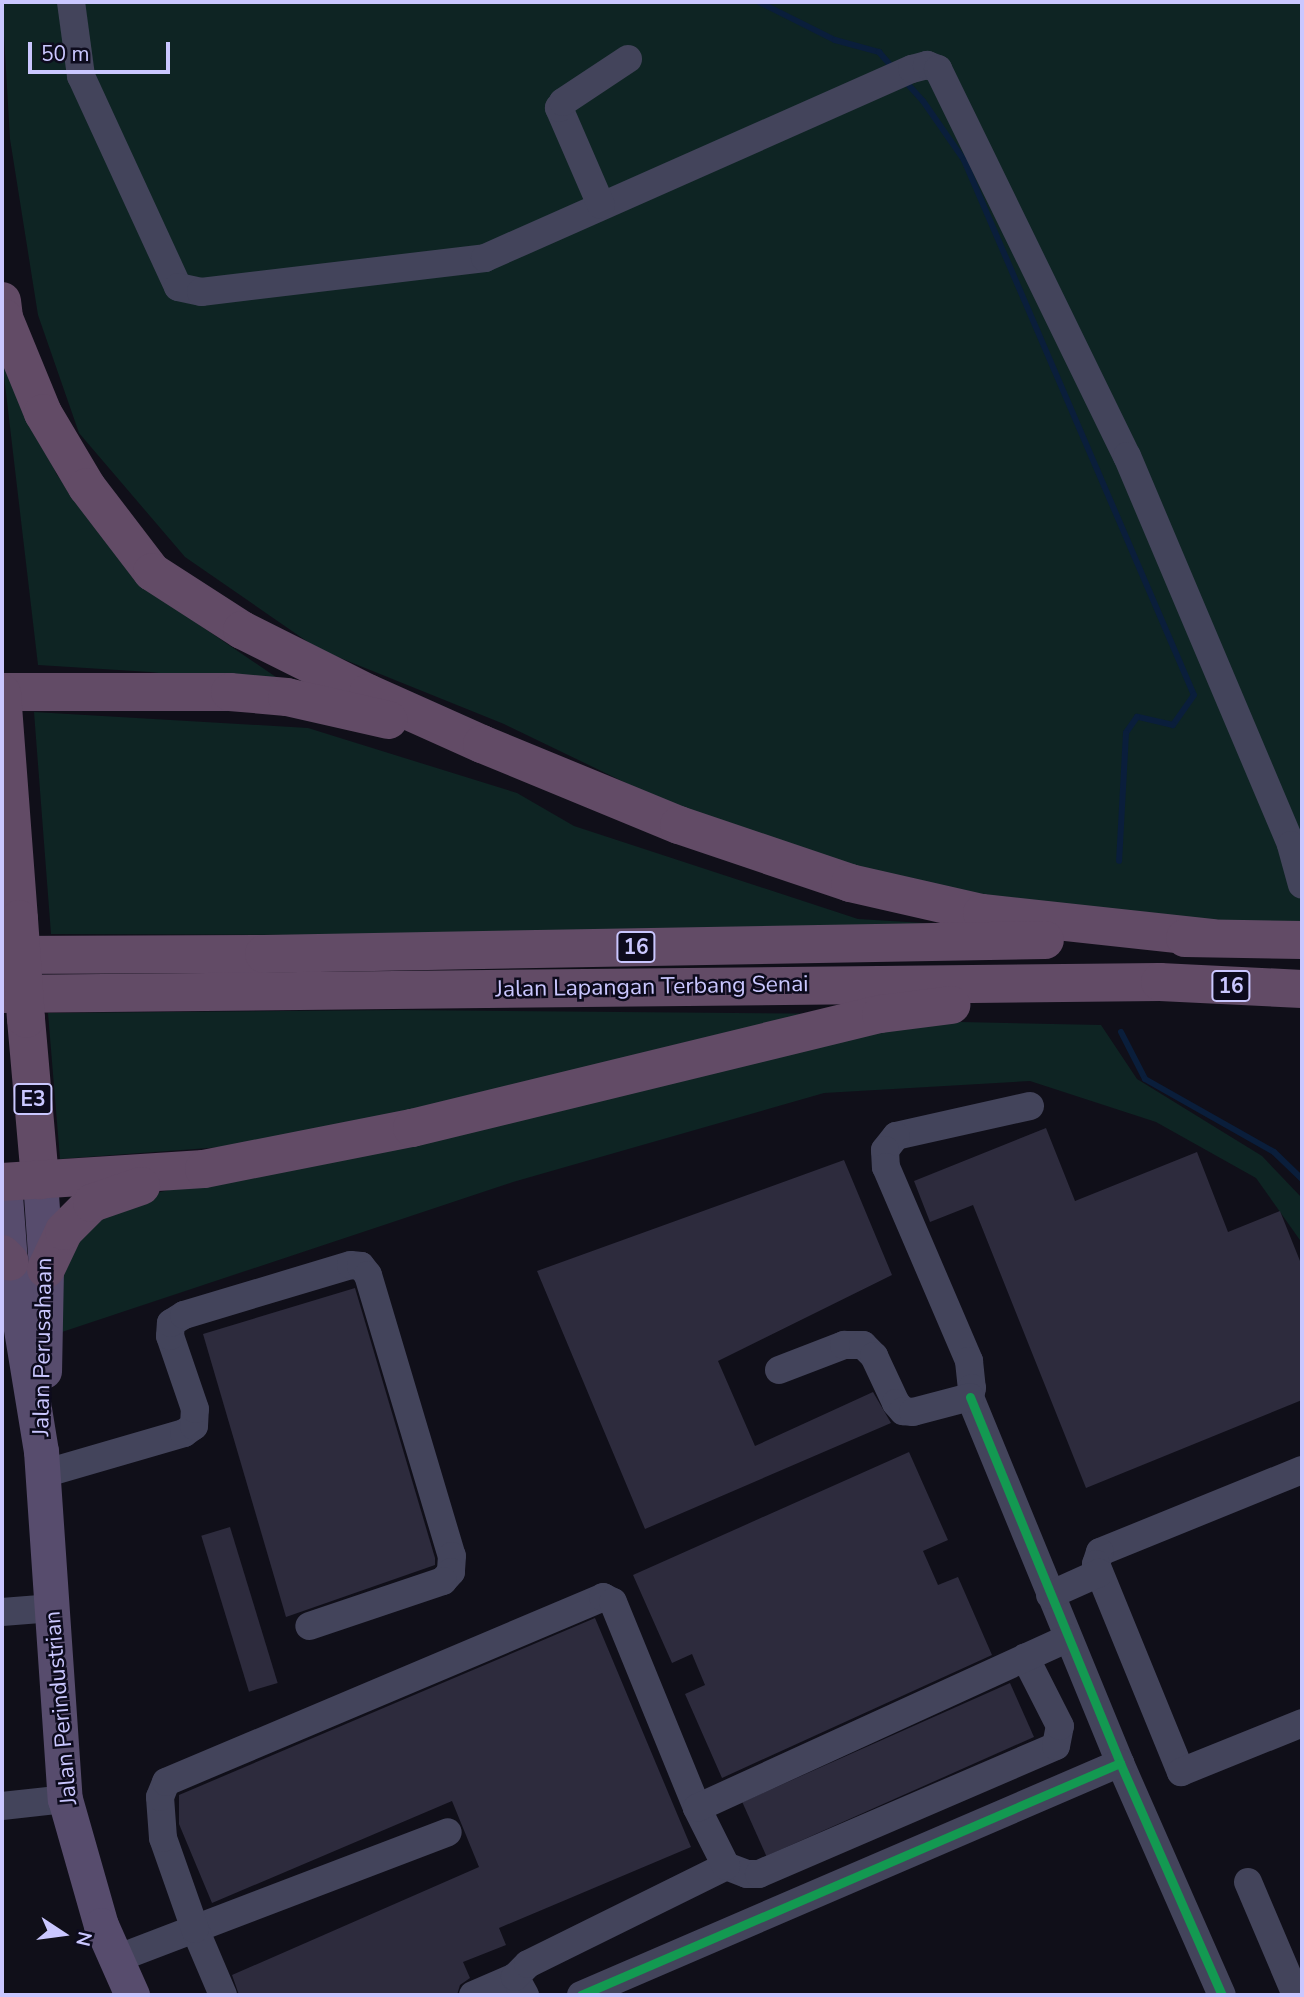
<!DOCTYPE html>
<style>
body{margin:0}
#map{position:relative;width:1304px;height:1997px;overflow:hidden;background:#100f19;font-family:"Nunito Sans",sans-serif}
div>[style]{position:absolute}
.green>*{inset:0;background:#0e2423}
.stream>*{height:6px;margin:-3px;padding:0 3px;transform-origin:3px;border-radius:3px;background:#0a1e3b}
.building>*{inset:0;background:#2d2b3d;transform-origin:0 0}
.minor>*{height:28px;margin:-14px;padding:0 14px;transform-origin:14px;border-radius:14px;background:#43445b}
.major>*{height:35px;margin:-17.5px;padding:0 17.5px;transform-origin:17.5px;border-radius:17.5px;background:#574c6d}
.highway>*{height:38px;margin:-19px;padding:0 19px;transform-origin:19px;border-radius:19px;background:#624b66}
.highway-bridge>*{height:38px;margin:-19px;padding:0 19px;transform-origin:19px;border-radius:19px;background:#624b66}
.cycleway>*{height:9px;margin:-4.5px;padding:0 4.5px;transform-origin:4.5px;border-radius:4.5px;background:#139951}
span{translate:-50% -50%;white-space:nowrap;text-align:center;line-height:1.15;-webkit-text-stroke:5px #0d0b1d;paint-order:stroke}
.shield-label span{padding:2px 5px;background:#0d0b1d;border:2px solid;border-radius:5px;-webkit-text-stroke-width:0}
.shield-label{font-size:21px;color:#cac7ff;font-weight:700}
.street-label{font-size:23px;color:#cac7ff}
.frame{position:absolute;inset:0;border:4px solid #cac7ff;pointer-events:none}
.north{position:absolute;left:28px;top:1899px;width:70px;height:70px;-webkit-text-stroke:5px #0d0b1d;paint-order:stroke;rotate:103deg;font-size:19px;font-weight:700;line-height:28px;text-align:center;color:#cac7ff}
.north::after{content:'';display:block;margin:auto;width:24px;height:32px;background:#cac7ff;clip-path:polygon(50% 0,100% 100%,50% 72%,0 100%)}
.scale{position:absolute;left:28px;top:42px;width:142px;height:32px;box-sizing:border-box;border:4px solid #cac7ff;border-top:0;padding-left:9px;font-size:21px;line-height:24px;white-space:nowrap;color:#cac7ff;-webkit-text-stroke:5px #0d0b1d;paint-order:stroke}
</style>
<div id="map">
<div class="green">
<i style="clip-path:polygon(2px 2px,1302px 2px,1302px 928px,997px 910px,746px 841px,504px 724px,318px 649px,185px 557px,79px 433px,38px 315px,10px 139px)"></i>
<i style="clip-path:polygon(2px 359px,57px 475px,160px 598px,289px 686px,150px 672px,38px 665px)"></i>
<i style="clip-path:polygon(34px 712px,308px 728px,517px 793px,574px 826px,858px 919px,940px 924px,954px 937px,51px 934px)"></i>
<i style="clip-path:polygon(400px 1010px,850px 1014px,288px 1142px,60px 1159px,48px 1013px)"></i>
<i style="clip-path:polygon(961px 1022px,1101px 1025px,1137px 1079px,1262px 1156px,1302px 1198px,1302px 1243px,1256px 1178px,1156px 1122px,1030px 1081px,824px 1093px,513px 1182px,62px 1332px,62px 1251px,117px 1202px,873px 1028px)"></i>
</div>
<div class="stream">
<i style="left:759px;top:2px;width:85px;rotate:26.6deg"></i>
<i style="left:835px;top:40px;width:46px;rotate:15.3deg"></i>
<i style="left:879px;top:52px;width:23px;rotate:49deg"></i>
<i style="left:904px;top:80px;width:28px;rotate:48deg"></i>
<i style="left:923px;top:101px;width:72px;rotate:55.2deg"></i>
<i style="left:964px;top:160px;width:582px;rotate:66.74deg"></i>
<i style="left:1194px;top:695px;width:37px;rotate:125deg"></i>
<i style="left:1173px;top:725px;width:37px;rotate:-167deg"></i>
<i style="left:1137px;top:717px;width:19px;rotate:125deg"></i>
<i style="left:1126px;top:733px;width:128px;rotate:93.1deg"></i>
<i style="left:1121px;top:1032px;width:53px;rotate:62.9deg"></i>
<i style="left:1145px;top:1079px;width:148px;rotate:29.5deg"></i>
<i style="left:1274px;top:1152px;width:39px;rotate:44deg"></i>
</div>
<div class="building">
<i style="clip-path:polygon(1046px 1128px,1075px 1201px,1197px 1152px,1228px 1232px,1280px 1211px,1302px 1266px,1302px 1400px,1086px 1488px,973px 1205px,930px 1222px,914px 1181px)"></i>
<i style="clip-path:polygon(844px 1160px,892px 1275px,718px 1361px,755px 1446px,873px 1392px,891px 1423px,645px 1529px,537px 1271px)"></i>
<i style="clip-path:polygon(355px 1288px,435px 1558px,435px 1565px,286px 1617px,203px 1334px)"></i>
<i style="clip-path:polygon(909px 1452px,948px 1540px,923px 1551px,938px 1585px,958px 1577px,992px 1655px,722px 1778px,685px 1694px,705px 1685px,692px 1654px,672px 1663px,633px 1575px)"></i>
<i style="left:230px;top:1527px;width:163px;height:30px;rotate:73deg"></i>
<i style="clip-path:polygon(595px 1618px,691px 1847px,499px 1928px,506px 1945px,463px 1962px,470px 1978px,460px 1985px,457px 1995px,239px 1995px,232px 1975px,479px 1867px,452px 1801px,212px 1903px,179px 1824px,179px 1795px)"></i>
<i style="left:1010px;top:1683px;width:59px;height:293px;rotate:66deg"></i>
</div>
<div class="minor">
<i style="left:71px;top:2px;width:75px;rotate:82.3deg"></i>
<i style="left:81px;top:76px;width:232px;rotate:65.3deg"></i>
<i style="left:178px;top:287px;width:24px;rotate:12deg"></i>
<i style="left:201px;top:292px;width:286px;rotate:-6.8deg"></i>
<i style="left:485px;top:258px;width:467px;rotate:-23.9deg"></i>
<i style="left:912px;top:69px;width:16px;rotate:-15deg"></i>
<i style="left:927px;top:65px;width:12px;rotate:20deg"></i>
<i style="left:938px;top:69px;width:431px;rotate:64deg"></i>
<i style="left:1127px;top:456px;width:422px;rotate:67.1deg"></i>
<i style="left:1291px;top:845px;width:41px;rotate:74.6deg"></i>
<i style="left:601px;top:205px;width:106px;rotate:-113.4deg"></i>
<i style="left:559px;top:108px;width:7px;rotate:-56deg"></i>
<i style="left:563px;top:102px;width:78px;rotate:-33.5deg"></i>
<i style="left:1030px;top:1106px;width:137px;rotate:167.4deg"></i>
<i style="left:896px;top:1136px;width:18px;rotate:128deg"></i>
<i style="left:885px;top:1150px;width:17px;rotate:87deg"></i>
<i style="left:886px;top:1167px;width:211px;rotate:66.8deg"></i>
<i style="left:969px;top:1361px;width:27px;rotate:84deg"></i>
<i style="left:972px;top:1388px;width:9px;rotate:103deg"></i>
<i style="left:970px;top:1397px;width:396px;rotate:67.7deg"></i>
<i style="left:1120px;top:1763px;width:253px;rotate:66.3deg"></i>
<i style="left:779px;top:1370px;width:70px;rotate:-21deg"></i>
<i style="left:844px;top:1345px;width:19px"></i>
<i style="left:863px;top:1345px;width:16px;rotate:45deg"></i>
<i style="left:874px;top:1356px;width:52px;rotate:64.9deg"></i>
<i style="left:896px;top:1403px;width:11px;rotate:49deg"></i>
<i style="left:903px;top:1411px;width:10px;rotate:6deg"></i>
<i style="left:913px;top:1412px;width:59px;rotate:-14.7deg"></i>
<i style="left:1302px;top:1470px;width:218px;rotate:157.9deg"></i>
<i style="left:1100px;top:1552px;width:13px;rotate:108deg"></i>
<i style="left:1096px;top:1564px;width:225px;rotate:67.8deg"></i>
<i style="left:1181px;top:1772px;width:131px;rotate:-22deg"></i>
<i style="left:43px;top:1474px;width:147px;rotate:-16.2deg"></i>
<i style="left:184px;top:1433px;width:12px;rotate:-35deg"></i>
<i style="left:194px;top:1426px;width:17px;rotate:-87deg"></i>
<i style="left:195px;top:1409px;width:77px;rotate:-108.9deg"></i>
<i style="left:170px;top:1336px;width:13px;rotate:-86deg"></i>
<i style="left:171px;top:1323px;width:15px;rotate:-32deg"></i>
<i style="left:184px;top:1315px;width:174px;rotate:-16.7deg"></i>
<i style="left:351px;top:1265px;width:10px;rotate:6deg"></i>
<i style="left:361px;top:1266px;width:11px;rotate:52deg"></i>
<i style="left:368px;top:1275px;width:293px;rotate:73.4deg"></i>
<i style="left:452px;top:1556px;width:16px;rotate:94deg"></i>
<i style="left:451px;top:1572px;width:12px;rotate:132deg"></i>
<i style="left:443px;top:1581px;width:141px;rotate:161.4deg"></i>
<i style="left:1050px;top:1595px;width:54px;rotate:-24.2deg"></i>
<i style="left:2px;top:1612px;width:51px;rotate:-4.5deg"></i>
<i style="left:2px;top:1806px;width:63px;rotate:-6.3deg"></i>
<i style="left:726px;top:1866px;width:22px;rotate:21deg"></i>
<i style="left:747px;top:1874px;width:12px"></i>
<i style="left:759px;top:1874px;width:323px;rotate:-23.3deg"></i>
<i style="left:1056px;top:1746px;width:20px;rotate:-79deg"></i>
<i style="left:1060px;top:1726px;width:77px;rotate:-116.9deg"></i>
<i style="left:1248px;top:1882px;width:123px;rotate:67deg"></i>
<i style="left:116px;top:1959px;width:355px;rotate:-20.9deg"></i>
<i style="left:223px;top:1995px;width:72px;rotate:-113deg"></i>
<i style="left:195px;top:1929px;width:96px;rotate:-109.4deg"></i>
<i style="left:163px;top:1838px;width:41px;rotate:-94.2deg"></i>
<i style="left:160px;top:1797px;width:16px;rotate:-68deg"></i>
<i style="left:166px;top:1782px;width:475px;rotate:-22.9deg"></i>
<i style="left:603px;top:1597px;width:11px;rotate:27deg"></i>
<i style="left:613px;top:1602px;width:222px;rotate:67.8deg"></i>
<i style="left:473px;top:1995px;width:46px;rotate:-23.2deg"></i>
<i style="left:525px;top:1995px;width:21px;rotate:-119deg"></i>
<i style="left:515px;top:1977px;width:18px;rotate:-45deg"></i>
<i style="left:528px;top:1964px;width:221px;rotate:-26.3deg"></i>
<i style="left:726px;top:1866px;width:65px;rotate:-116.6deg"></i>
<i style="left:697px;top:1808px;width:408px;rotate:-24.6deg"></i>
<i style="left:581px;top:1995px;width:587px;rotate:-23.29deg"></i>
</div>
<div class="major">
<i style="left:40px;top:1180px;width:89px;rotate:86.1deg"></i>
<i style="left:46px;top:1269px;width:102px;rotate:91.1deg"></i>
<i style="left:4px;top:1182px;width:80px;rotate:85.7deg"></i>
<i style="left:10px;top:1262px;width:192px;rotate:80.7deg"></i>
<i style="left:41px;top:1451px;width:349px;rotate:86.1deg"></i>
<i style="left:65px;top:1799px;width:131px;rotate:74.1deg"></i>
<i style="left:101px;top:1925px;width:77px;rotate:66.1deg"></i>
</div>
<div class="highway">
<i style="left:2px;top:301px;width:17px;rotate:83deg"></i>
<i style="left:4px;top:318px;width:103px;rotate:67.7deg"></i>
<i style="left:43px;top:413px;width:86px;rotate:59.3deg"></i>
<i style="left:87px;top:487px;width:107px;rotate:52.6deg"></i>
<i style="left:152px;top:572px;width:107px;rotate:32.8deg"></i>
<i style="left:242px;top:630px;width:141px;rotate:26.6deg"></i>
<i style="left:368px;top:693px;width:125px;rotate:24.1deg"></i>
<i style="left:482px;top:744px;width:213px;rotate:22.4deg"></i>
<i style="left:679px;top:825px;width:181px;rotate:18.7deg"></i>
<i style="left:850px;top:883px;width:135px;rotate:12.8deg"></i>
<i style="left:982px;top:913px;width:231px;rotate:6.2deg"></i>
<i style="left:2px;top:692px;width:228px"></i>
<i style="left:230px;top:692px;width:57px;rotate:5deg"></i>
<i style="left:287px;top:697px;width:104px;rotate:12.8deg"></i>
<i style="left:2px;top:693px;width:227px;rotate:85.7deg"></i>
<i style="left:1185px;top:938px;width:117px;rotate:1deg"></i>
<i style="left:2px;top:955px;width:262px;rotate:-0.2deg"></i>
<i style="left:264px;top:954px;width:781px;rotate:-1.03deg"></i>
<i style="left:2px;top:994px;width:1158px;rotate:-0.59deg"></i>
<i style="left:1160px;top:982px;width:142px;rotate:2.8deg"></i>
<i style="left:26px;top:1019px;width:162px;rotate:85deg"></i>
<i style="left:2px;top:1182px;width:202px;rotate:-3.7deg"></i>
<i style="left:204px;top:1169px;width:212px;rotate:-11.2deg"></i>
<i style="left:412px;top:1128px;width:483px;rotate:-13.7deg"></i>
<i style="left:881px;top:1014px;width:71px;rotate:-7.3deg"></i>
<i style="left:2px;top:1254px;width:11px;rotate:45deg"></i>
<i style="left:46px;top:1269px;width:42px;rotate:-64.7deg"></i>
<i style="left:64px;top:1231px;width:40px;rotate:-45deg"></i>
<i style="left:92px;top:1203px;width:52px;rotate:-19.1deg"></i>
</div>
<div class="highway-bridge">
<i style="left:19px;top:919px;width:100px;rotate:86deg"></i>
</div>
<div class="cycleway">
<i style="left:970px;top:1397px;width:396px;rotate:67.7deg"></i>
<i style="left:1120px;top:1763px;width:253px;rotate:66.3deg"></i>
<i style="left:581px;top:1995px;width:587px;rotate:-23.29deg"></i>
</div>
<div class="shield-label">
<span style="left:636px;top:947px">16</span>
<span style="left:1231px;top:986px">16</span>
<span style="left:33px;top:1099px">E3</span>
</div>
<div class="street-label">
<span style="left:652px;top:987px;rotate:-1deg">Jalan Lapangan Terbang Senai</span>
<span style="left:43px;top:1347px;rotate:-89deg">Jalan Perusahaan</span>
<span style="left:61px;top:1708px;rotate:-95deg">Jalan Perindustrian</span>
</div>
<div class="frame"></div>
<div class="north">N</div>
<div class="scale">50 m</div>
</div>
